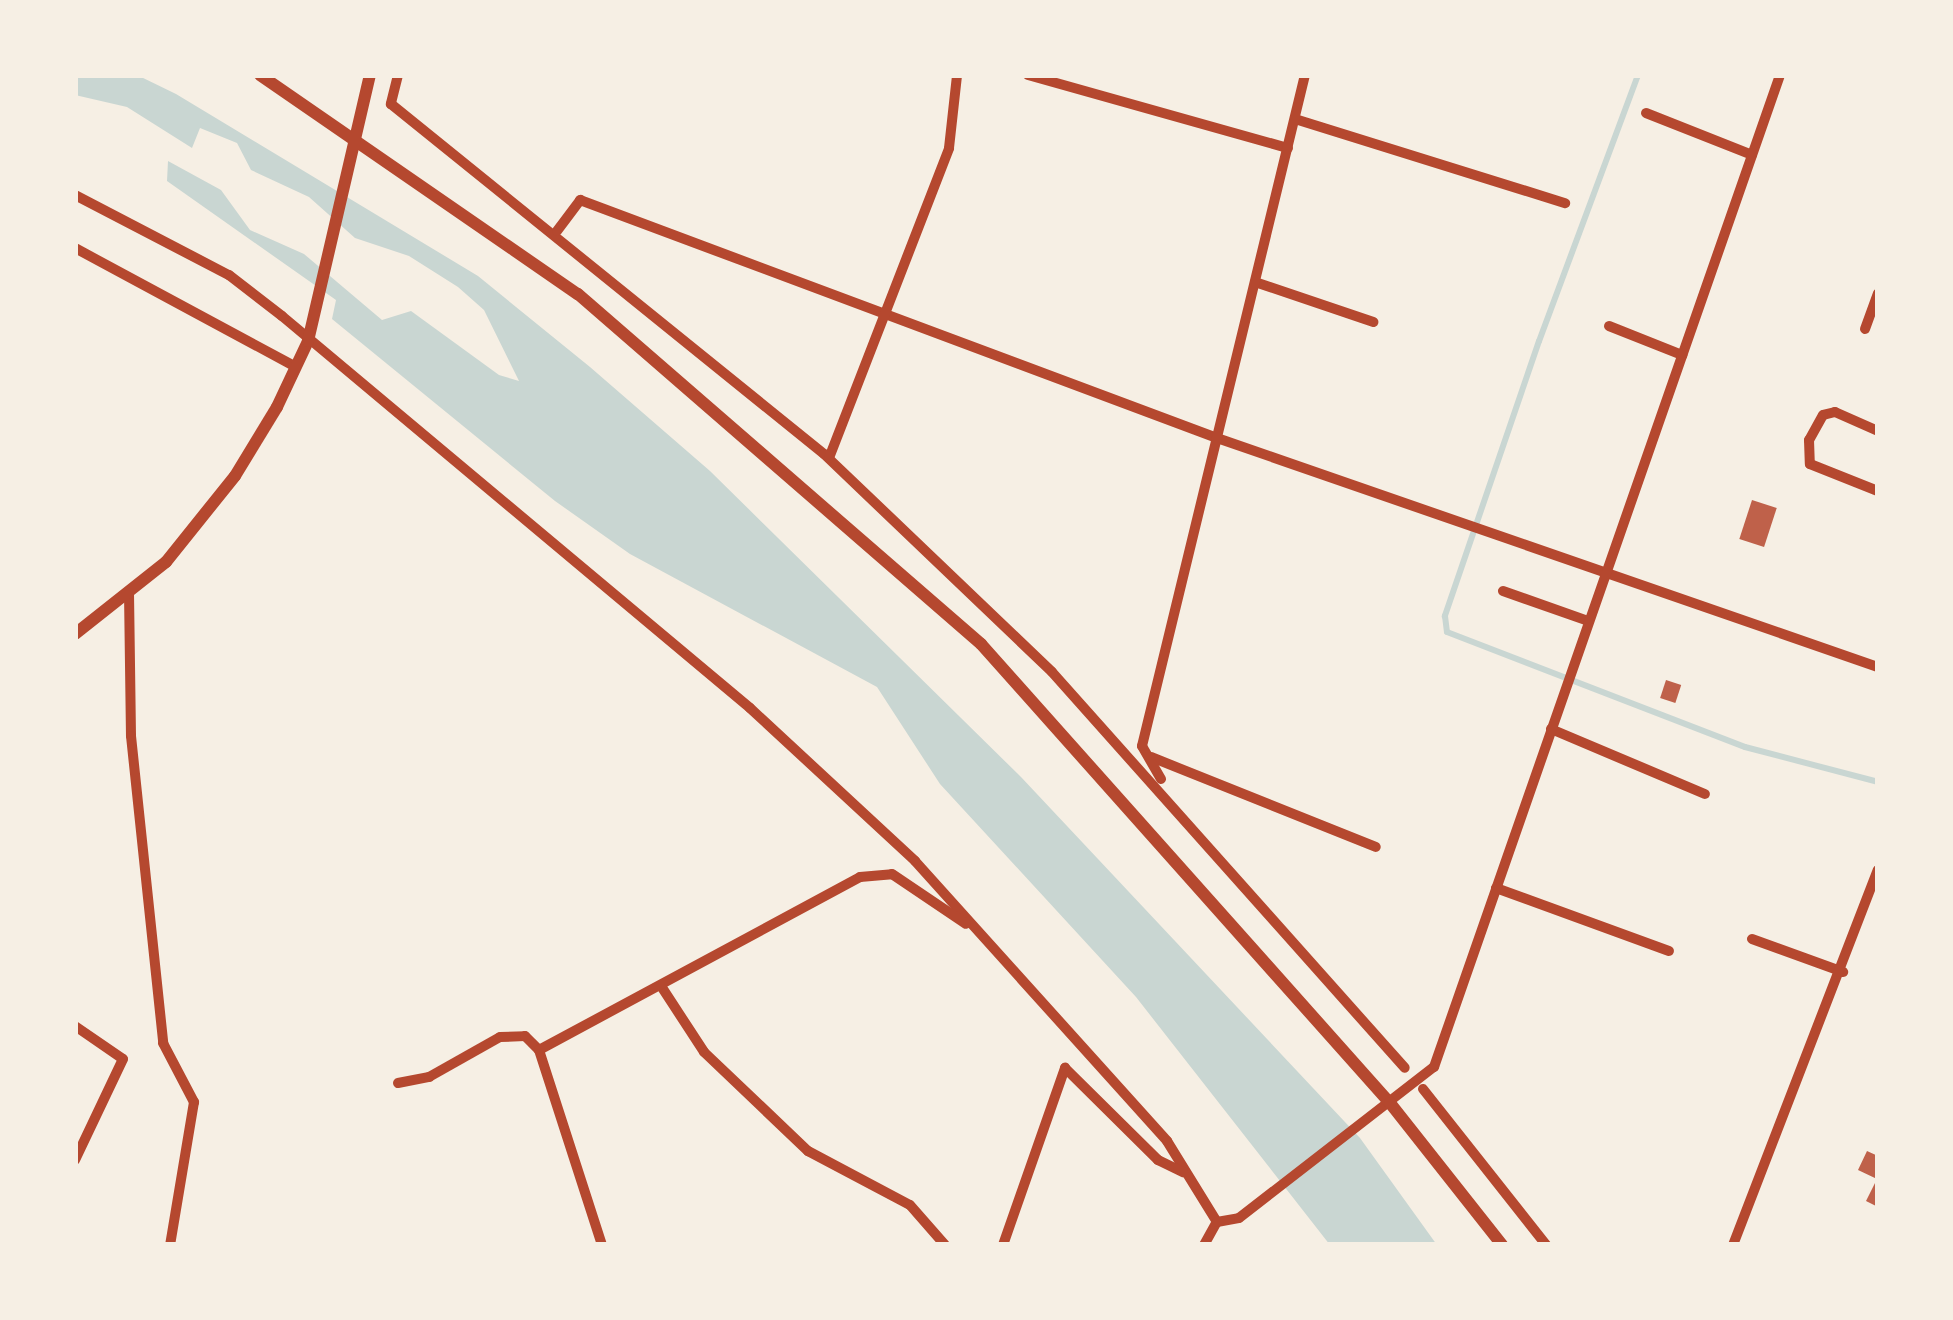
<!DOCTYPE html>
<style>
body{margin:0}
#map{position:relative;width:1953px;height:1320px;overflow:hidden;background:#f6efe4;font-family:"Roboto Condensed",sans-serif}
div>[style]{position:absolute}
.water>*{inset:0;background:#c9d6d2}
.stream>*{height:6px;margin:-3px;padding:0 3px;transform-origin:3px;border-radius:3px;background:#c9d6d2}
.building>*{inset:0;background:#bf614a;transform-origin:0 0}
.minor>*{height:10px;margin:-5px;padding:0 5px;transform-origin:5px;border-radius:5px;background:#b5482f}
.tertiary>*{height:12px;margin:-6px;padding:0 6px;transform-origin:6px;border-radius:6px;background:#b5482f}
span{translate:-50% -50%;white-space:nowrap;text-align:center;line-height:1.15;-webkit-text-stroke:12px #f6efe4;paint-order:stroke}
.frame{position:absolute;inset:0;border:78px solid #f6efe4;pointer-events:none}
</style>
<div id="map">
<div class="water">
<i style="clip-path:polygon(75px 75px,137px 75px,176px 94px,478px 276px,590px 367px,710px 471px,1021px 777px,1360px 1138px,1437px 1245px,1330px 1245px,1136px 997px,940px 784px,877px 687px,630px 554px,555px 501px,332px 319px,336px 300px,167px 181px,168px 161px,221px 190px,250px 230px,304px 254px,382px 320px,411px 311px,499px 375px,519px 381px,484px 310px,458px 287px,409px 256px,355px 238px,309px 197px,251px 170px,237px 143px,200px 128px,192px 148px,127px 107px,75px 95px)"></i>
</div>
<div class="stream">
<i style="left:1638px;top:75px;width:284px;rotate:110.4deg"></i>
<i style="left:1539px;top:341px;width:291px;rotate:108.9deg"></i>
<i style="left:1445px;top:616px;width:16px;rotate:83deg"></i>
<i style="left:1447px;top:632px;width:319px;rotate:21.1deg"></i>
<i style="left:1745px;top:747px;width:138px;rotate:14.7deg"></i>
</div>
<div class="building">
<i style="left:1752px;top:500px;width:26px;height:41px;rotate:18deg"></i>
<i style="left:1666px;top:680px;width:16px;height:19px;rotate:18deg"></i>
<i style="clip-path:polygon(1867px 1151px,1878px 1156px,1878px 1207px,1866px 1201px,1877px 1179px,1858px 1170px)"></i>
</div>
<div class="minor">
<i style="left:398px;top:75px;width:30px;rotate:104deg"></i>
<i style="left:391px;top:104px;width:557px;rotate:38.95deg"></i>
<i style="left:824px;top:454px;width:315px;rotate:43.7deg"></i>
<i style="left:1052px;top:672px;width:530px;rotate:48.29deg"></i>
<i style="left:1028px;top:75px;width:270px;rotate:15.7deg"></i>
<i style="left:1646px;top:113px;width:114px;rotate:21.6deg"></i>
<i style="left:1295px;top:119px;width:283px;rotate:17.3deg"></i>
<i style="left:75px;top:195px;width:174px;rotate:27.5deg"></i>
<i style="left:229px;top:275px;width:67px;rotate:37.7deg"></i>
<i style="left:282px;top:316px;width:610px;rotate:39.95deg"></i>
<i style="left:750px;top:708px;width:225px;rotate:42.8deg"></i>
<i style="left:915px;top:861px;width:377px;rotate:48deg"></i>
<i style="left:1167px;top:1141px;width:95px;rotate:58.3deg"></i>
<i style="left:557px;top:231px;width:39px;rotate:-53deg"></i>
<i style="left:580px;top:200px;width:680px;rotate:20.49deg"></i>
<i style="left:1217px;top:438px;width:700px;rotate:19.11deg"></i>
<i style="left:75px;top:248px;width:251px;rotate:28.3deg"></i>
<i style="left:1255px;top:282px;width:125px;rotate:18.7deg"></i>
<i style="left:1609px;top:326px;width:79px;rotate:21.7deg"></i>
<i style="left:1865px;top:329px;width:38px;rotate:-70deg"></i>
<i style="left:1878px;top:431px;width:47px;rotate:-156.2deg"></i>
<i style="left:1835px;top:412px;width:12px;rotate:166deg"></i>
<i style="left:1823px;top:415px;width:29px;rotate:119deg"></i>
<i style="left:1809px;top:440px;width:24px;rotate:88deg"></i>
<i style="left:1810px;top:464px;width:73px;rotate:21.7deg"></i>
<i style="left:829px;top:458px;width:332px;rotate:-68.8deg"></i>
<i style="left:949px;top:148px;width:73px;rotate:-83.7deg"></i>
<i style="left:1503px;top:591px;width:90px;rotate:19.4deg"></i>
<i style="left:129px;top:593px;width:143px;rotate:89.2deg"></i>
<i style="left:131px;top:736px;width:309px;rotate:84deg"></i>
<i style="left:163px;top:1043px;width:67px;rotate:62.3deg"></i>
<i style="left:194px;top:1102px;width:145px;rotate:99.5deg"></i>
<i style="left:1551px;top:729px;width:167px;rotate:22.9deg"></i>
<i style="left:1151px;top:757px;width:242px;rotate:21.8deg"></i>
<i style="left:1161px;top:779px;width:38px;rotate:-120deg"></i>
<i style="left:1142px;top:746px;width:691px;rotate:-76.35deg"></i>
<i style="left:1496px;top:888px;width:184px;rotate:20deg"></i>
<i style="left:1752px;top:939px;width:97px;rotate:19.9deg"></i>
<i style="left:663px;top:989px;width:75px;rotate:56.9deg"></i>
<i style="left:704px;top:1052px;width:144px;rotate:43.6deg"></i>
<i style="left:808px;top:1151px;width:115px;rotate:27.9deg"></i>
<i style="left:910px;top:1205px;width:53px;rotate:48.8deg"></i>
<i style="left:75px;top:1026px;width:58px;rotate:34.5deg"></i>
<i style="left:123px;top:1059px;width:112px;rotate:115.4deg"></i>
<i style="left:398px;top:1083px;width:32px;rotate:-11deg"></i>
<i style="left:429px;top:1077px;width:81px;rotate:-29.4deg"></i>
<i style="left:500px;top:1037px;width:25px;rotate:-2deg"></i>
<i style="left:525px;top:1036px;width:20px;rotate:45deg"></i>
<i style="left:1423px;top:1089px;width:199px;rotate:51.7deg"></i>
<i style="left:602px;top:1245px;width:205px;rotate:-107.9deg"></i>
<i style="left:539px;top:1050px;width:365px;rotate:-28.3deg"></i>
<i style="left:860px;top:877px;width:32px;rotate:-5deg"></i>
<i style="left:892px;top:874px;width:89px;rotate:34deg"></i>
<i style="left:1003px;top:1245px;width:188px;rotate:-70.7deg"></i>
<i style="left:1065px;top:1068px;width:131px;rotate:44.7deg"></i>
<i style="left:1158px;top:1160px;width:28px;rotate:26deg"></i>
<i style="left:1204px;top:1245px;width:26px;rotate:-61deg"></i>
<i style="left:1217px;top:1222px;width:22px;rotate:-10deg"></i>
<i style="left:1239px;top:1218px;width:247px;rotate:-37.8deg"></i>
<i style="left:1434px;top:1067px;width:1051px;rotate:-70.77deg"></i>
<i style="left:1733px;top:1245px;width:402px;rotate:-68.9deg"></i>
</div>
<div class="tertiary">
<i style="left:260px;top:75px;width:386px;rotate:34.6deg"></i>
<i style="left:578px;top:294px;width:534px;rotate:40.97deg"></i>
<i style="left:981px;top:644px;width:615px;rotate:48.3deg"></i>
<i style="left:1390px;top:1103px;width:181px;rotate:51.7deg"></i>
<i style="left:75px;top:634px;width:116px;rotate:-38.4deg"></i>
<i style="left:166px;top:562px;width:110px;rotate:-51.3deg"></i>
<i style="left:235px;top:476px;width:81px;rotate:-58.7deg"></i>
<i style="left:277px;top:407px;width:73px;rotate:-64.8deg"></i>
<i style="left:308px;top:341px;width:273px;rotate:-76.9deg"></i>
</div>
<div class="frame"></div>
</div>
